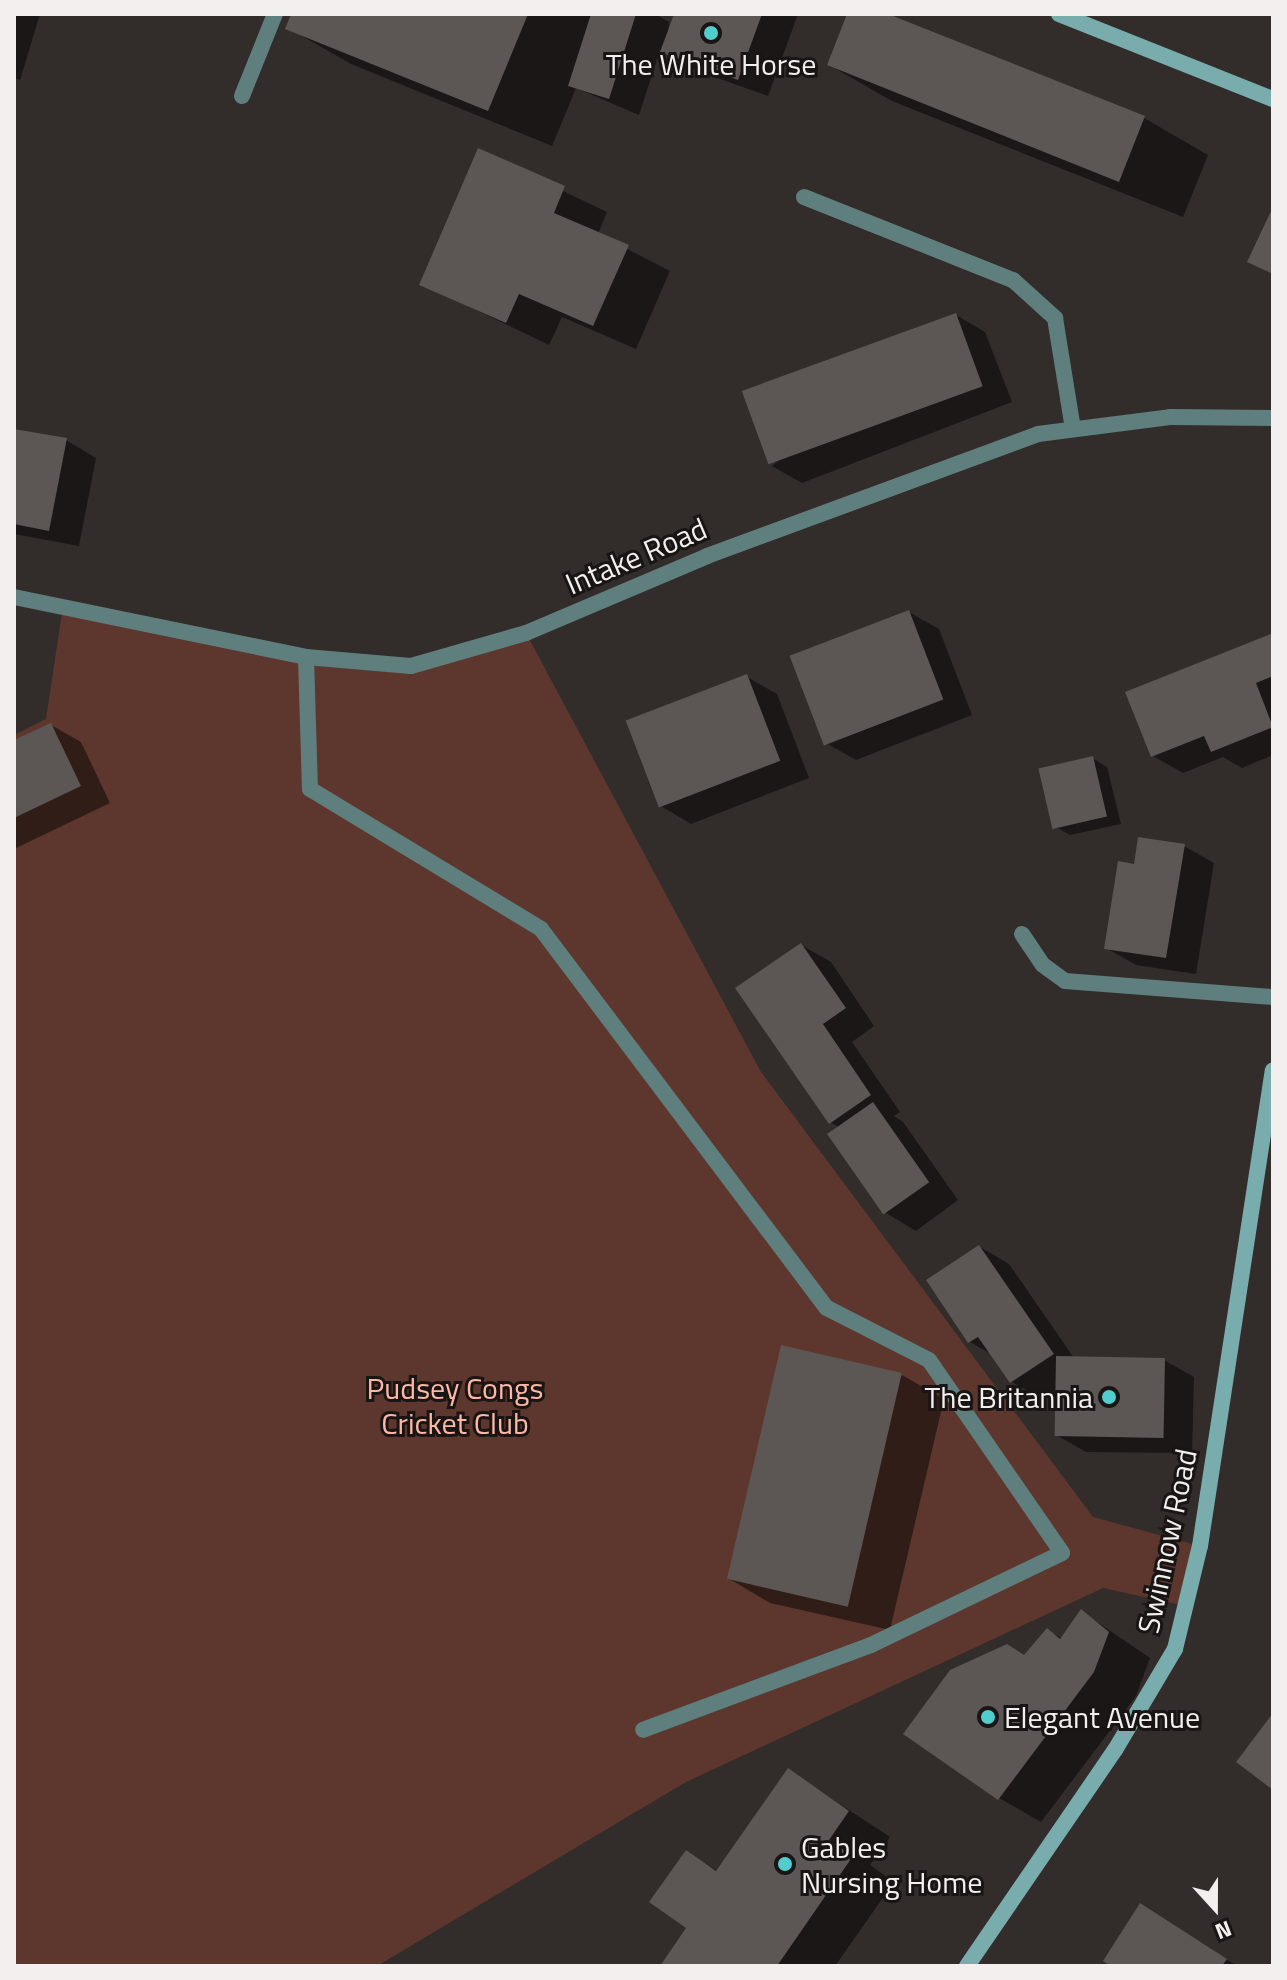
<!DOCTYPE html>
<style>
body{margin:0}
#map{position:relative;width:1287px;height:1980px;overflow:hidden;background:#322c2a;font-family:"Titillium Web",sans-serif}
div>[style]{position:absolute}
.green>*{inset:0;background:#5d372d}
.shadow>*{inset:0;background:#0007}
.building>*{inset:0;background:#5c5654;transform-origin:0 0}
.lane>*{height:16px;margin:-8px;padding:0 8px;transform-origin:8px;border-radius:8px;background:#5f7e7e}
.street>*{height:16px;margin:-8px;padding:0 8px;transform-origin:8px;border-radius:8px;background:#5f7e7e}
.secondary>*{height:16px;margin:-8px;padding:0 8px;transform-origin:8px;border-radius:8px;background:#79acac}
.dots>*{width:22px;height:22px;translate:-50% -50%;box-sizing:border-box;border:4px solid #181514;border-radius:50%}
span{translate:-50% -50%;white-space:nowrap;text-align:center;line-height:1.15;-webkit-text-stroke:6px #181514;paint-order:stroke}
.poi-label{font-size:30px;color:#f3efee}
.right{translate:-100% -50%;text-align:right}
.left{translate:0 -50%;text-align:left}
.street-label{font-size:30px;color:#f3efee}
.park-label{font-size:30px;color:#feb7a5}
.frame{position:absolute;inset:0;border:16px solid #f3efee;pointer-events:none}
.north{position:absolute;left:1175px;top:1868px;width:80px;height:80px;-webkit-text-stroke:6px #181514;paint-order:stroke;rotate:159deg;font-size:22px;font-weight:700;line-height:32px;text-align:center;color:#f3efee}
.north::after{content:'';display:block;margin:auto;width:28px;height:36px;background:#f3efee;clip-path:polygon(50% 0,100% 100%,50% 72%,0 100%)}
</style>
<div id="map">
<div class="green">
<i style="clip-path:polygon(63px 606px,306px 657px,411px 666px,526px 633px,761px 1072px,1093px 1517px,1200px 1546px,1186px 1606px,1103px 1588px,686px 1782px,377px 1966px,14px 1966px,14px 735px,46px 719px)"></i>
</div>
<div class="shadow">
<i style="clip-path:polygon(14px 14px,40px 14px,20px 80px,14px 78px)"></i>
<i style="clip-path:polygon(294px 14px,655px 14px,669px 22px,668px 38px,676px 14px,798px 14px,768px 96px,692px 69px,660px 50px,639px 115px,576px 88px,552px 146px,351px 64px,288px 28px)"></i>
<i style="clip-path:polygon(850px 14px,883px 14px,1144px 118px,1208px 155px,1183px 217px,892px 101px,829px 65px)"></i>
<i style="clip-path:polygon(479px 151px,607px 212px,598px 234px,670px 271px,636px 349px,562px 317px,549px 345px,422px 284px)"></i>
<i style="clip-path:polygon(956px 315px,985px 332px,1012px 402px,802px 483px,772px 466px)"></i>
<i style="clip-path:polygon(14px 431px,66px 440px,96px 458px,79px 546px,14px 534px)"></i>
<i style="clip-path:polygon(909px 612px,939px 629px,972px 715px,856px 760px,826px 743px)"></i>
<i style="clip-path:polygon(1273px 635px,1273px 755px,1242px 768px,1223px 757px,1183px 773px,1153px 756px)"></i>
<i style="clip-path:polygon(747px 677px,777px 694px,809px 778px,691px 824px,661px 806px)"></i>
<i style="clip-path:polygon(51px 725px,81px 742px,110px 803px,14px 849px,14px 743px)"></i>
<i style="clip-path:polygon(1092px 758px,1107px 767px,1121px 824px,1070px 835px,1054px 826px)"></i>
<i style="clip-path:polygon(1184px 846px,1214px 863px,1196px 974px,1136px 965px,1106px 948px,1136px 866px)"></i>
<i style="clip-path:polygon(801px 945px,831px 962px,874px 1026px,852px 1042px,900px 1112px,894px 1116px,903px 1122px,958px 1200px,916px 1231px,886px 1213px,840px 1128px,830px 1122px)"></i>
<i style="clip-path:polygon(980px 1247px,1009px 1264px,1074px 1358px,1164px 1360px,1194px 1377px,1192px 1453px,1086px 1452px,1056px 1435px,1057px 1389px,1042px 1399px,1012px 1382px,993px 1355px,970px 1342px)"></i>
<i style="clip-path:polygon(902px 1375px,944px 1399px,890px 1630px,770px 1603px,728px 1578px)"></i>
<i style="clip-path:polygon(1081px 1611px,1150px 1658px,1136px 1696px,1041px 1822px,999px 1798px,1025px 1657px,1048px 1631px,1063px 1639px)"></i>
<i style="clip-path:polygon(788px 1770px,890px 1837px,870px 1865px,894px 1882px,835px 1966px,663px 1966px,689px 1927px,687px 1853px,718px 1871px)"></i>
<i style="clip-path:polygon(1170px 1923px,1237px 1966px,1115px 1966px)"></i>
</div>
<div class="building">
<i style="clip-path:polygon(291px 14px,528px 14px,488px 111px,285px 29px)"></i>
<i style="clip-path:polygon(591px 14px,636px 14px,609px 99px,568px 86px)"></i>
<i style="clip-path:polygon(674px 14px,762px 14px,738px 80px,660px 52px)"></i>
<i style="clip-path:polygon(847px 14px,888px 14px,1145px 116px,1119px 182px,827px 65px)"></i>
<i style="clip-path:polygon(478px 148px,565px 186px,554px 213px,629px 245px,593px 326px,519px 294px,506px 323px,419px 285px)"></i>
<i style="clip-path:polygon(1273px 207px,1273px 274px,1247px 262px)"></i>
<i style="left:956px;top:313px;width:78px;height:228px;rotate:70deg"></i>
<i style="clip-path:polygon(14px 429px,67px 438px,49px 531px,14px 524px)"></i>
<i style="left:909px;top:610px;width:96px;height:128px;rotate:69deg"></i>
<i style="clip-path:polygon(1273px 633px,1273px 676px,1256px 683px,1273px 727px,1211px 752px,1204px 736px,1151px 757px,1125px 692px)"></i>
<i style="left:747px;top:674px;width:93px;height:130px;rotate:69deg"></i>
<i style="clip-path:polygon(51px 723px,81px 786px,14px 818px,14px 740px)"></i>
<i style="left:1093px;top:756px;width:62px;height:56px;rotate:77deg"></i>
<i style="clip-path:polygon(1138px 837px,1185px 844px,1166px 958px,1104px 949px,1118px 861px,1134px 864px)"></i>
<i style="clip-path:polygon(801px 943px,846px 1008px,823px 1024px,871px 1095px,829px 1124px,735px 988px)"></i>
<i style="left:873px;top:1102px;width:98px;height:56px;rotate:55deg"></i>
<i style="clip-path:polygon(979px 1245px,1054px 1354px,1010px 1383px,978px 1337px,968px 1343px,926px 1280px)"></i>
<i style="left:781px;top:1345px;width:124px;height:240px;rotate:13deg"></i>
<i style="left:1056px;top:1356px;width:109px;height:80px;rotate:1deg"></i>
<i style="clip-path:polygon(1081px 1609px,1109px 1632px,1094px 1672px,998px 1800px,903px 1734px,950px 1670px,1007px 1644px,1024px 1655px,1047px 1628px,1060px 1639px)"></i>
<i style="clip-path:polygon(1273px 1713px,1273px 1790px,1236px 1762px)"></i>
<i style="clip-path:polygon(788px 1768px,849px 1811px,829px 1840px,853px 1856px,777px 1966px,660px 1966px,686px 1928px,649px 1902px,686px 1850px,716px 1871px)"></i>
<i style="clip-path:polygon(1140px 1903px,1227px 1959px,1222px 1966px,1111px 1966px,1103px 1961px)"></i>
</div>
<div class="lane">
<i style="left:242px;top:96px;width:88px;rotate:-68.1deg"></i>
<i style="left:306px;top:657px;width:132px;rotate:88.3deg"></i>
<i style="left:310px;top:789px;width:270px;rotate:31.2deg"></i>
<i style="left:541px;top:929px;width:475px;rotate:53deg"></i>
<i style="left:827px;top:1308px;width:114px;rotate:27deg"></i>
<i style="left:929px;top:1360px;width:234px;rotate:55.4deg"></i>
<i style="left:1062px;top:1553px;width:212px;rotate:154.3deg"></i>
<i style="left:871px;top:1645px;width:243px;rotate:159.6deg"></i>
<i style="left:1022px;top:934px;width:37px;rotate:56deg"></i>
<i style="left:1043px;top:965px;width:27px;rotate:36deg"></i>
<i style="left:1065px;top:981px;width:209px;rotate:4.4deg"></i>
</div>
<div class="street">
<i style="left:804px;top:197px;width:225px;rotate:21.7deg"></i>
<i style="left:1013px;top:280px;width:57px;rotate:42.1deg"></i>
<i style="left:1055px;top:318px;width:112px;rotate:80.8deg"></i>
<i style="left:14px;top:597px;width:298px;rotate:11.6deg"></i>
<i style="left:306px;top:657px;width:105px;rotate:4.9deg"></i>
<i style="left:411px;top:666px;width:120px;rotate:-16deg"></i>
<i style="left:526px;top:633px;width:197px;rotate:-23deg"></i>
<i style="left:707px;top:556px;width:353px;rotate:-20.2deg"></i>
<i style="left:1038px;top:434px;width:133px;rotate:-7.3deg"></i>
<i style="left:1170px;top:417px;width:103px;rotate:0.6deg"></i>
</div>
<div class="secondary">
<i style="left:1059px;top:14px;width:230px;rotate:21.7deg"></i>
<i style="left:967px;top:1966px;width:262px;rotate:-55.6deg"></i>
<i style="left:1115px;top:1750px;width:117px;rotate:-59.3deg"></i>
<i style="left:1175px;top:1649px;width:106px;rotate:-76.4deg"></i>
<i style="left:1200px;top:1546px;width:481px;rotate:-81.3deg"></i>
</div>
<div class="dots">
<i style="left:711px;top:33px;background:#52cdce"></i>
<i style="left:1109px;top:1397px;background:#52cdce"></i>
<i style="left:988px;top:1717px;background:#52cdce"></i>
<i style="left:785px;top:1864px;background:#52cdce"></i>
</div>
<div class="poi-label">
<span style="left:711px;top:64px">The White Horse</span>
<span class="right" style="left:1093px;top:1397px">The Britannia</span>
<span class="left" style="left:1004px;top:1717px">Elegant Avenue</span>
<span class="left" style="left:801px;top:1864px">Gables<br>Nursing Home</span>
</div>
<div class="street-label">
<span style="left:636px;top:556px;rotate:-23deg">Intake Road</span>
<span style="left:1167px;top:1541px;rotate:-78deg">Swinnow Road</span>
</div>
<div class="park-label">
<span style="left:455px;top:1405px">Pudsey Congs<br>Cricket Club</span>
</div>
<div class="frame"></div>
<div class="north">N</div>
</div>
